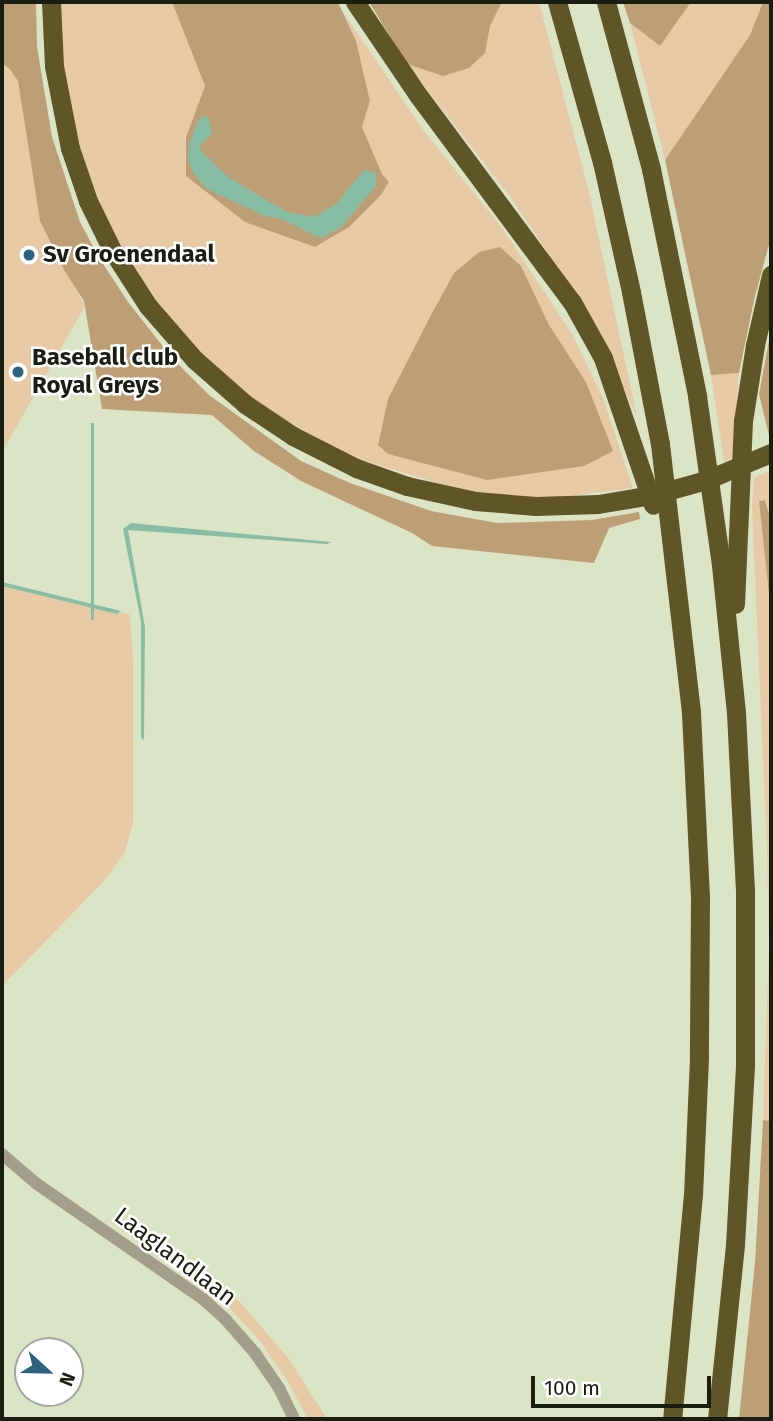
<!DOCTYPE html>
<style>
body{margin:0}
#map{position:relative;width:773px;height:1421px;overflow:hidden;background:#dbe4c5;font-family:"Fira Sans",sans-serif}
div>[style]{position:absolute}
.green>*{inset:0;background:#e7caa5}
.forest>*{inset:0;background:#be9f75}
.water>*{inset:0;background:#86bda4;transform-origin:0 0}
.minor>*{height:12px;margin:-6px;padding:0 6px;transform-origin:6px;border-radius:6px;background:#a39e89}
.highway>*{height:19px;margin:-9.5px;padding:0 9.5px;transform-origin:9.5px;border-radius:9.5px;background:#5f5526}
.dots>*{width:19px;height:19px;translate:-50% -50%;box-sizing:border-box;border:4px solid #fff;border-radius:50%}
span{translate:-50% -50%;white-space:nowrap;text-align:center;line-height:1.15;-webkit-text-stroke:5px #fff;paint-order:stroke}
.poi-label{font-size:24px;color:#1a1d12;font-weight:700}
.left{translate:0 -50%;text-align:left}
.street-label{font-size:24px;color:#1a1d12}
.frame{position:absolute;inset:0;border:4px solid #1a1d12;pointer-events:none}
.north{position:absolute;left:14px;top:1337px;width:70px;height:70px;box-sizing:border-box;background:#fff;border:2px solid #a3a5a0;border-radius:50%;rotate:112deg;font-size:19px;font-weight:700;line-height:28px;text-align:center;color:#1a1d12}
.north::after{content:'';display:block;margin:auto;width:24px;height:32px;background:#2d637e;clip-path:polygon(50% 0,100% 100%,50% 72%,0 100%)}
.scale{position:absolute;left:531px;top:1376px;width:180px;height:32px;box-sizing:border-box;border:4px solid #1a1d12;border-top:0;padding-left:9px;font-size:21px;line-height:24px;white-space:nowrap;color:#1a1d12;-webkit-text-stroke:5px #fff;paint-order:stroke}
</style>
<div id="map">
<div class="green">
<i style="clip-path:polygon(60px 2px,172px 2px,205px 86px,186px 137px,349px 227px,381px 195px,389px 182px,382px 174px,362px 127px,370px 101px,356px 41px,343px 12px,424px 131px,503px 229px,572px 334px,603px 398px,633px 488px,548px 499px,472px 493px,354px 458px,275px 414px,225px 380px,175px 326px,141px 282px,110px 230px,88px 172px,66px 99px,57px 43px)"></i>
<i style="clip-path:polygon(502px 2px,539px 2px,589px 192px,637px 417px,590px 318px,554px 262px,511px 198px,407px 64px,443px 76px,485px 53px,490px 26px)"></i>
<i style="clip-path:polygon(691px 2px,763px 2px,750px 35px,665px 160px,630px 23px,660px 46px)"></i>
<i style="clip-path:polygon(2px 64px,9px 67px,18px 80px,40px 221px,85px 306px,2px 452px)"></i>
<i style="clip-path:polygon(739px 373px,732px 458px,724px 461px,711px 375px)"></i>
<i style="clip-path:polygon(771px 470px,771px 520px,766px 500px,759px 501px,771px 613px,771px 1121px,763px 1120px,769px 948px,767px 849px,752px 507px,754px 478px)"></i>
<i style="clip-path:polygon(2px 584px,130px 615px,133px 661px,133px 822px,125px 852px,104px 881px,2px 986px)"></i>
<i style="clip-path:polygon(105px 1218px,239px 1301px,289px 1359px,327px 1419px,308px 1419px,288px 1382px,260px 1341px,226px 1304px)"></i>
</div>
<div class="forest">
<i style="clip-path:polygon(2px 2px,36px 2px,37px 47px,52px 137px,80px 222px,98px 256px,128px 302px,172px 358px,209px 395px,301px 461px,350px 483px,431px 511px,497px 523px,592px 520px,639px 512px,640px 519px,609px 528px,594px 563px,432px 546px,412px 533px,301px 481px,254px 451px,212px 415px,102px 409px,84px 301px,64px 270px,40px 221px,18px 81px,9px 68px,2px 64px)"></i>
<i style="clip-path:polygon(172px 2px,338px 2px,356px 41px,370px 101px,362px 127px,382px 174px,389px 182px,381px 195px,349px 227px,315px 247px,245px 222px,186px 176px,186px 137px,205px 86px)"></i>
<i style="clip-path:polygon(369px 2px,502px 2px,490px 26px,485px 53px,469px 68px,443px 76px,407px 64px)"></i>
<i style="clip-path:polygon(623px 2px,691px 2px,660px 46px,630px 23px)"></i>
<i style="clip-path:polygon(763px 2px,771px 2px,771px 237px,754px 300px,739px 373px,711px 375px,665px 160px,750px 35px)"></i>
<i style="clip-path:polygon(500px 247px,521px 266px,549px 325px,586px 382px,613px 451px,584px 466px,487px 480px,388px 454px,378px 445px,388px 399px,431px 315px,454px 273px,479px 252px)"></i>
<i style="clip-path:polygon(771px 330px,771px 439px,770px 440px,759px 394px)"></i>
<i style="clip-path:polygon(765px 500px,771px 520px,771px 613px,759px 501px)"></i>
<i style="clip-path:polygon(763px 1120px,771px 1121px,771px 1419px,739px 1419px,755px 1263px)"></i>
</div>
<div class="water">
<i style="clip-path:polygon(208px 116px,212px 134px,200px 145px,201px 151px,228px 177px,287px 212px,313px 217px,323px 212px,337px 203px,364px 170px,376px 173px,376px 186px,341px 227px,325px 237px,317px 237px,281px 219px,265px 216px,207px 189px,194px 174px,188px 161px,189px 145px,197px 123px,202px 117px)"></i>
<i style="left:91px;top:423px;width:3px;height:197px"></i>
<i style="clip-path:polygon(131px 523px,331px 542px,327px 544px,128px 530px,145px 627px,144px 740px,141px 738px,141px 622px,123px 529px)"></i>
<i style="clip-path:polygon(2px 582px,117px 610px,121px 611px,117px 614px,2px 586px)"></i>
</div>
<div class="minor">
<i style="left:2px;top:1154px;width:46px;rotate:40.6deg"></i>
<i style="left:37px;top:1184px;width:202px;rotate:34.7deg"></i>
<i style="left:203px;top:1299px;width:31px;rotate:42deg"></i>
<i style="left:226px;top:1320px;width:44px;rotate:48.7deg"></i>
<i style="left:255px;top:1353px;width:42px;rotate:55.6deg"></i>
<i style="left:279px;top:1388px;width:34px;rotate:64deg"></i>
</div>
<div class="highway">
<i style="left:51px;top:2px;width:64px;rotate:87.3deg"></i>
<i style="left:54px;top:66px;width:84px;rotate:79deg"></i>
<i style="left:70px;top:148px;width:56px;rotate:71.2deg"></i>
<i style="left:88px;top:201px;width:55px;rotate:63.9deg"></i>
<i style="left:112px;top:250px;width:67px;rotate:57.3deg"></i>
<i style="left:148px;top:306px;width:70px;rotate:49deg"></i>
<i style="left:194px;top:359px;width:68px;rotate:41.4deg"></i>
<i style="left:245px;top:404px;width:58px;rotate:33.7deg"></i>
<i style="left:293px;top:436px;width:71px;rotate:26.9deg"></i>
<i style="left:356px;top:468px;width:54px;rotate:19.4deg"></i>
<i style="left:407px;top:486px;width:70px;rotate:12.4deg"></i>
<i style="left:475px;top:501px;width:61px;rotate:4.7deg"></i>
<i style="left:536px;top:506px;width:62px;rotate:-1.8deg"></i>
<i style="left:598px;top:504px;width:55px;rotate:-9.5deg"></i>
<i style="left:652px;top:495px;width:56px;rotate:-15.5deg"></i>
<i style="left:706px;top:480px;width:70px;rotate:-22.6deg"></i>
<i style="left:355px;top:2px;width:112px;rotate:55.9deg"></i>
<i style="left:418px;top:95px;width:258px;rotate:53.4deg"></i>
<i style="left:572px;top:302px;width:64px;rotate:61deg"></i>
<i style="left:603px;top:358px;width:155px;rotate:71.2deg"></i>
<i style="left:557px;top:2px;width:166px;rotate:74.3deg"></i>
<i style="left:602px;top:162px;width:133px;rotate:77.4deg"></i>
<i style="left:631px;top:292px;width:155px;rotate:79.2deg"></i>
<i style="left:660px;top:444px;width:271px;rotate:83.4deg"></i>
<i style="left:691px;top:713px;width:185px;rotate:87.2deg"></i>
<i style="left:700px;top:898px;width:160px;rotate:90.4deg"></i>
<i style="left:699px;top:1058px;width:136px;rotate:92.5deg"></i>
<i style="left:693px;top:1194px;width:226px;rotate:95.3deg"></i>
<i style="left:606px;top:2px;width:173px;rotate:74.9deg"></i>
<i style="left:651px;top:169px;width:232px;rotate:78.5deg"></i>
<i style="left:697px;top:396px;width:171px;rotate:81.9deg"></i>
<i style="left:721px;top:565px;width:149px;rotate:84.2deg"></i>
<i style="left:736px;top:713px;width:176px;rotate:87.1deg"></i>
<i style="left:745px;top:889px;width:177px;rotate:90deg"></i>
<i style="left:745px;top:1066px;width:179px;rotate:93.2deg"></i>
<i style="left:735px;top:1245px;width:175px;rotate:95.9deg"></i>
<i style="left:735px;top:604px;width:183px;rotate:-87.5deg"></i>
<i style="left:743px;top:421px;width:77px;rotate:-81deg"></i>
<i style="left:755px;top:345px;width:72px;rotate:-77.1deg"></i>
</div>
<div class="dots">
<i style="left:29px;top:255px;background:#2d637e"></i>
<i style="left:18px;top:372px;background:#2d637e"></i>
</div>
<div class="poi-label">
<span class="left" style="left:43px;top:255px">Sv Groenendaal</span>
<span class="left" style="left:32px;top:372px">Baseball club<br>Royal Greys</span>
</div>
<div class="street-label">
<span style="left:175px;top:1257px;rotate:37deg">Laaglandlaan</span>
</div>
<div class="frame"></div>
<div class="north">N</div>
<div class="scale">100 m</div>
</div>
